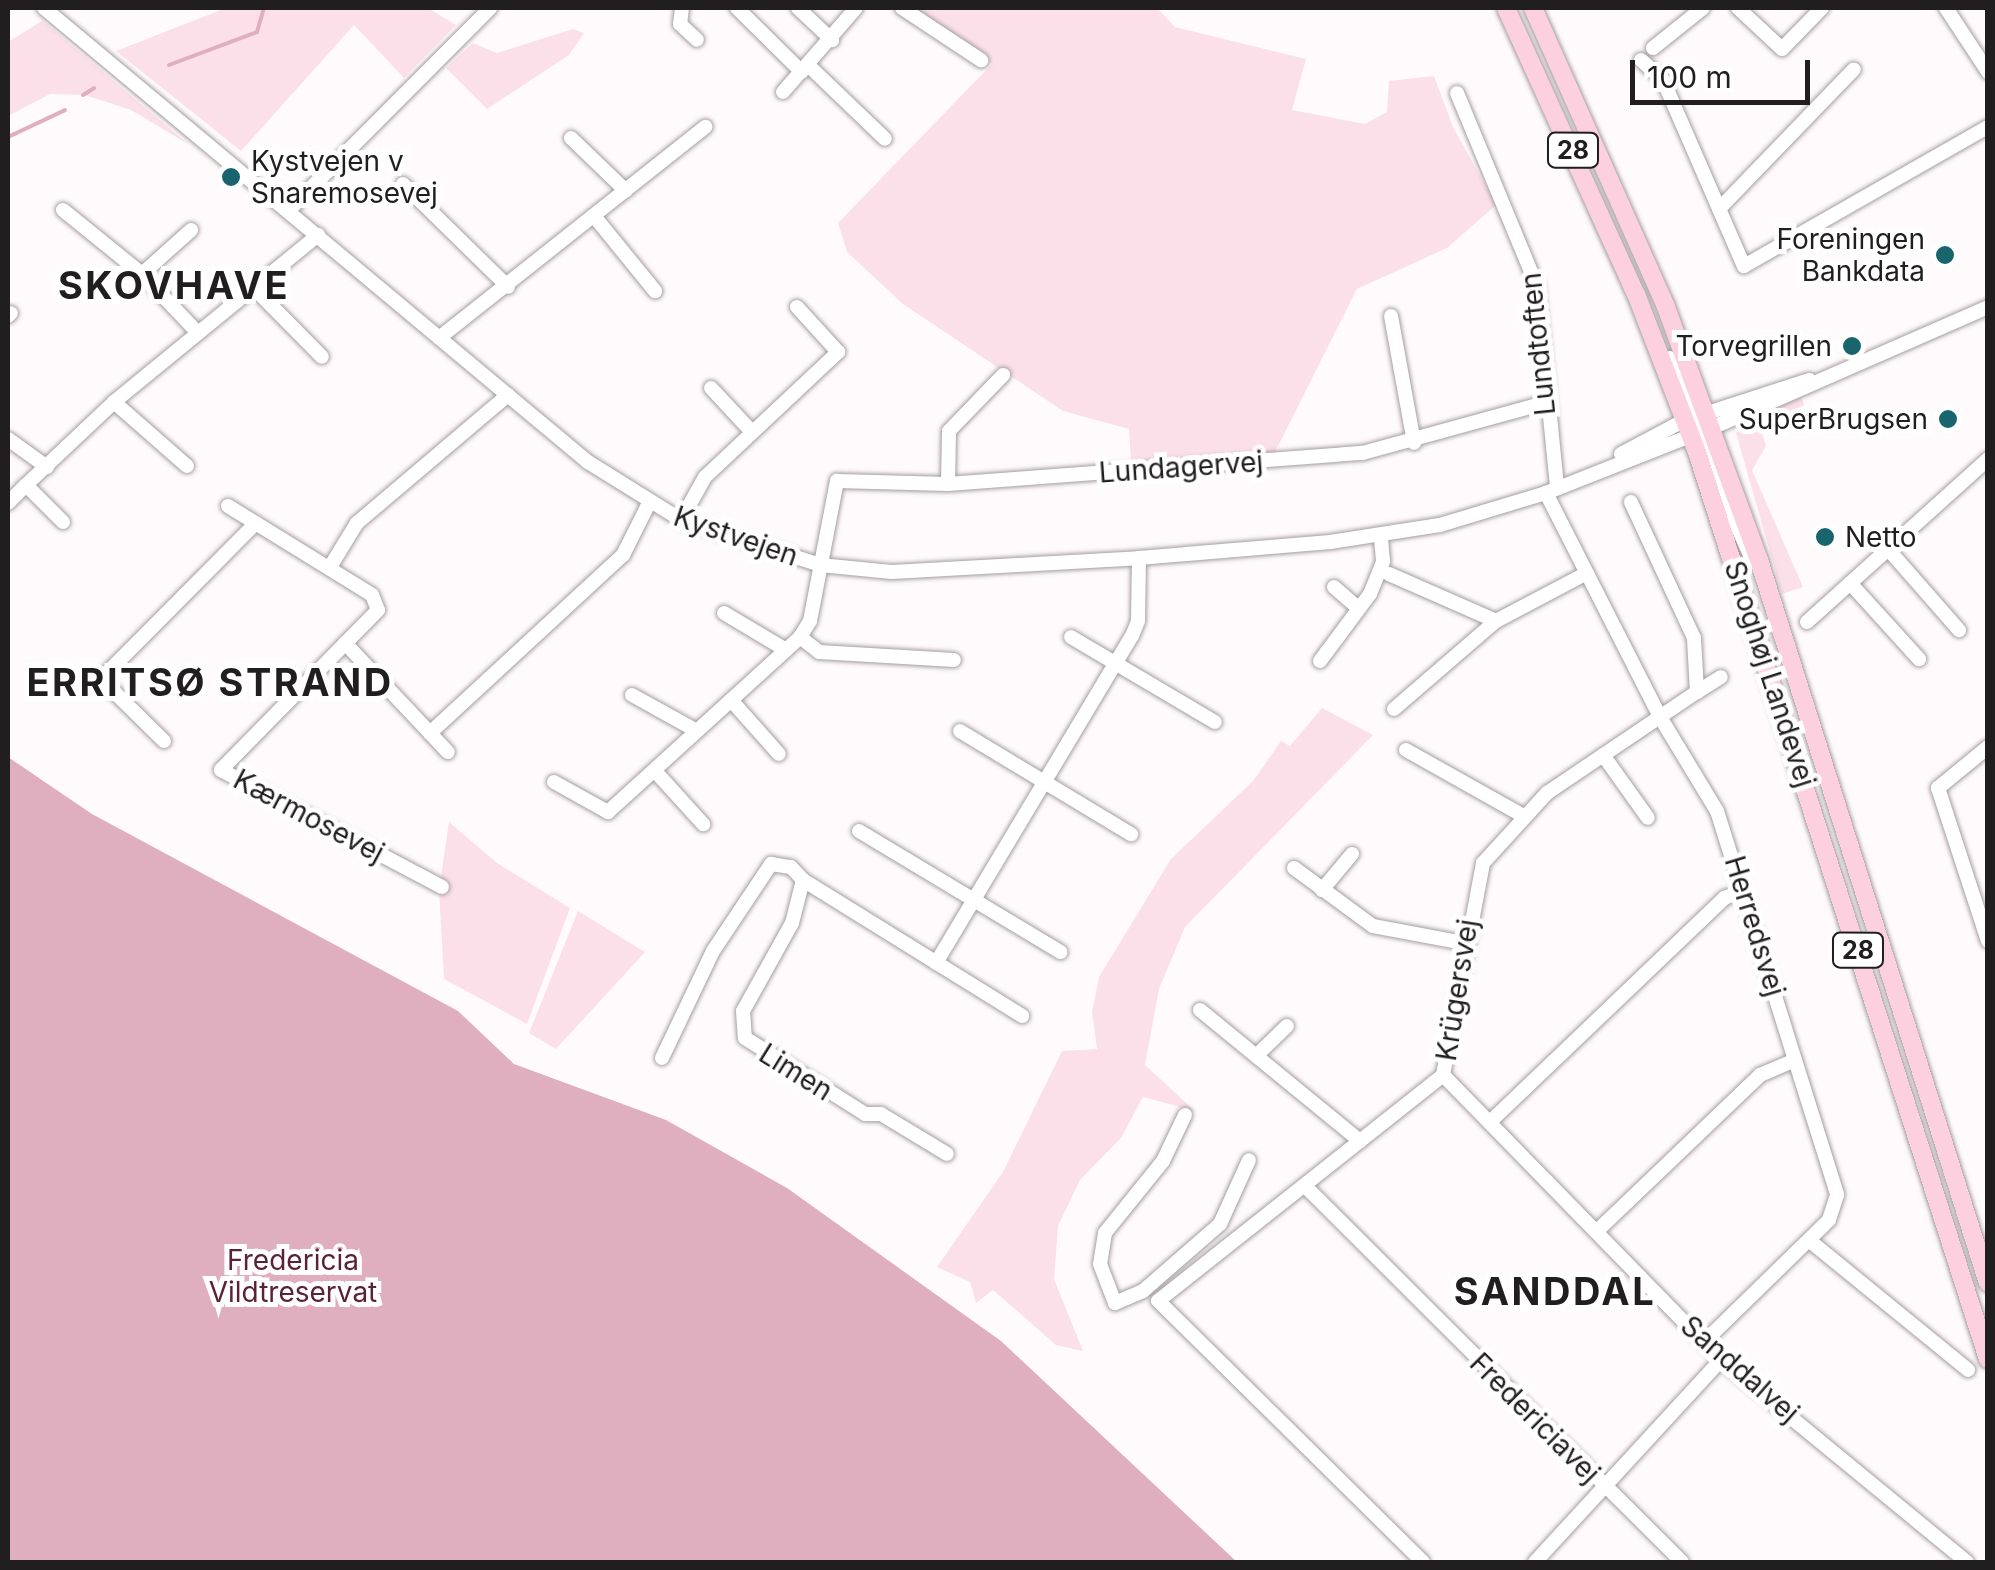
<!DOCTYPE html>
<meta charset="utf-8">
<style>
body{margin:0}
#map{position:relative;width:1995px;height:1570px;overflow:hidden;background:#fffafb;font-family:Inter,sans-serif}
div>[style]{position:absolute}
.green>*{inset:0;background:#fce0e9}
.water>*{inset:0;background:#e0afbf}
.stream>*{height:4px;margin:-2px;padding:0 2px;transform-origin:2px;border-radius:2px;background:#e0afbf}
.roads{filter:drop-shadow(0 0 2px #a49ea0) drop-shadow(0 0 2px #a49ea0)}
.minor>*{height:14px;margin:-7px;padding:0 7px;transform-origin:7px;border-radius:7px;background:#fff}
.major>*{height:18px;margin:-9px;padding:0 9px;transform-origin:9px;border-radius:9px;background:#fdd0df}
.dots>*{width:28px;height:28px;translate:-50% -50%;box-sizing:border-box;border:5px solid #fff;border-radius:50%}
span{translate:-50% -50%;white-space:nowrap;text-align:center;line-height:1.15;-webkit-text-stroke:10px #fff;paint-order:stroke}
.shield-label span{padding:2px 8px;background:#fff;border:2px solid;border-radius:8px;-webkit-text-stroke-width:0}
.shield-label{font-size:25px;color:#211e1f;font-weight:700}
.poi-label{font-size:28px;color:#211e1f}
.left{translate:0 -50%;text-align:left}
.right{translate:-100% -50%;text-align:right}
.street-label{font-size:28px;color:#211e1f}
.park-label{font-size:28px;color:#5b2139}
.district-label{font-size:38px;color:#211e1f;font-weight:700;letter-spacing:2.5px}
.frame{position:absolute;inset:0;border:10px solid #211e1f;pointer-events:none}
.scale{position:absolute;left:1630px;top:60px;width:180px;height:45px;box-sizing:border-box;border:5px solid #211e1f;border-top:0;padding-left:12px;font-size:30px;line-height:35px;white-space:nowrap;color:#211e1f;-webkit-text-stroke:8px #fff;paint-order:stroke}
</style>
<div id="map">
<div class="green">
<i style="clip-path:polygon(226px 8px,428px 8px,456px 25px,404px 78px,354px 25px,241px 151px,116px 51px)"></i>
<i style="clip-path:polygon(911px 8px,1157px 8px,1175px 27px,1306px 59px,1292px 110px,1365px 124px,1387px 112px,1389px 81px,1434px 76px,1453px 127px,1496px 205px,1447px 248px,1357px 289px,1275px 452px,1131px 463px,1129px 429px,1063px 411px,903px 304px,847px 252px,838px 223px,992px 64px)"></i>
<i style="clip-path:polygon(42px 21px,43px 21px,188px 144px,131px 110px,85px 95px,50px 94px,8px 116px,8px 42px)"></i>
<i style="clip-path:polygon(573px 29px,584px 33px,569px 55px,487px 109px,446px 68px,473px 43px,497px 53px)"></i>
<i style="clip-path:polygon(1801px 396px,1804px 405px,1760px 427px,1766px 446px,1752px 470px,1803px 587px,1782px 594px,1736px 433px,1754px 416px)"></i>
<i style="clip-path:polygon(1322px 708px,1373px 735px,1185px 927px,1159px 989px,1145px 1065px,1195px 1111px,1143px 1097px,1121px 1138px,1080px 1180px,1058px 1226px,1054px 1279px,1083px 1351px,1056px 1345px,993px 1290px,976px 1303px,970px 1282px,937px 1267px,1003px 1172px,1062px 1051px,1097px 1049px,1092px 1012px,1099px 977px,1171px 859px,1254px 780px,1281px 741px,1290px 746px)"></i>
<i style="clip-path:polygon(449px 822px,497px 863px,570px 908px,527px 1024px,444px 979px,439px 890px)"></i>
<i style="clip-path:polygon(578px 911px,645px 952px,556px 1049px,529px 1033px)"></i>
</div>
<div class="water">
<i style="clip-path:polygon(8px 757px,92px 814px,458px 1011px,514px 1064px,666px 1120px,787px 1188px,1001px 1341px,1237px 1562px,8px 1562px)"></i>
</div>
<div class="stream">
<i style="left:169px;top:65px;width:94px;rotate:-20.6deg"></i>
<i style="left:257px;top:32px;width:25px;rotate:-74deg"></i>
<i style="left:83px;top:95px;width:13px;rotate:-32deg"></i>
<i style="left:8px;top:137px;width:63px;rotate:-25.3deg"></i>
</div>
<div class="roads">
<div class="minor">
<i style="left:44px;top:8px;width:709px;rotate:39.85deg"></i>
<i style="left:588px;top:462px;width:110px;rotate:31.9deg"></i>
<i style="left:681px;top:520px;width:146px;rotate:17.9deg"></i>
<i style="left:820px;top:565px;width:72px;rotate:5.6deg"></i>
<i style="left:892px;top:572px;width:247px;rotate:-3.2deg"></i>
<i style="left:1139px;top:558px;width:192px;rotate:-4.8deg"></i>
<i style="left:1330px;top:542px;width:111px;rotate:-8.8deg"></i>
<i style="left:1440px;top:525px;width:111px;rotate:-16.8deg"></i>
<i style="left:1546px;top:493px;width:193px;rotate:-21.6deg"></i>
<i style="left:1725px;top:422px;width:287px;rotate:-23.6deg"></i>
<i style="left:682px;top:8px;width:16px;rotate:97deg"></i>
<i style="left:680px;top:24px;width:23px;rotate:43deg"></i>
<i style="left:737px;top:8px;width:91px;rotate:44.6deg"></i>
<i style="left:798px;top:8px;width:47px;rotate:43.3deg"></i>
<i style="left:902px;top:8px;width:95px;rotate:33.4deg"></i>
<i style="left:1738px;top:8px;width:60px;rotate:43deg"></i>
<i style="left:1782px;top:49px;width:57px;rotate:-45.7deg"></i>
<i style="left:1946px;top:8px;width:77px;rotate:56.7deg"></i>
<i style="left:1653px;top:48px;width:64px;rotate:-38.7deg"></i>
<i style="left:1641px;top:60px;width:30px;rotate:42deg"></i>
<i style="left:1663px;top:80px;width:203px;rotate:66.5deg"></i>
<i style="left:1744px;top:266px;width:281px;rotate:-29.7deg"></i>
<i style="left:809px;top:66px;width:105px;rotate:43.8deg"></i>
<i style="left:783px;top:92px;width:111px;rotate:-49deg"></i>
<i style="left:1457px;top:93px;width:209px;rotate:67.5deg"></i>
<i style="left:1537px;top:286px;width:203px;rotate:84.3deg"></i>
<i style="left:571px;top:138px;width:76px;rotate:43.9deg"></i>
<i style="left:403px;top:184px;width:147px;rotate:44.4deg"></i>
<i style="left:1719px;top:209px;width:194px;rotate:-46deg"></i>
<i style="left:63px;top:210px;width:102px;rotate:39deg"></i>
<i style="left:142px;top:274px;width:80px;rotate:46.5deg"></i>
<i style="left:289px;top:210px;width:285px;rotate:-45.1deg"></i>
<i style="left:594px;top:216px;width:97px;rotate:50.9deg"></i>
<i style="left:142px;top:274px;width:66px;rotate:-41.9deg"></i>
<i style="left:253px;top:287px;width:98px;rotate:45.4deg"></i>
<i style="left:8px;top:316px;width:4px;rotate:-45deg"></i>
<i style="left:1391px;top:316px;width:129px;rotate:79.7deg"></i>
<i style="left:439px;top:338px;width:340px;rotate:-38.4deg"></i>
<i style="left:1670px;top:358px;width:68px;rotate:65.7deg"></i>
<i style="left:711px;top:388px;width:60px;rotate:47deg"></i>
<i style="left:114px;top:402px;width:97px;rotate:41.2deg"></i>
<i style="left:1694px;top:428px;width:146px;rotate:66.2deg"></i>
<i style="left:8px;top:439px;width:48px;rotate:35.7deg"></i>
<i style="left:1621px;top:454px;width:70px;rotate:-28deg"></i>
<i style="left:1683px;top:421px;width:133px;rotate:-18deg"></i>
<i style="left:948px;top:484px;width:53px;rotate:-88.9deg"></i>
<i style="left:949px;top:431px;width:78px;rotate:-46deg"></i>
<i style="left:1546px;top:493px;width:251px;rotate:63deg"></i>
<i style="left:1660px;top:717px;width:110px;rotate:58.8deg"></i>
<i style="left:1717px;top:811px;width:402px;rotate:72.6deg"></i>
<i style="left:1837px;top:1195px;width:26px;rotate:108deg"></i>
<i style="left:1829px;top:1220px;width:175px;rotate:135.7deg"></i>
<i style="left:8px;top:503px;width:25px;rotate:-45deg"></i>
<i style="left:228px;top:506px;width:169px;rotate:31.7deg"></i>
<i style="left:372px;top:595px;width:16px;rotate:68deg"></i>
<i style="left:378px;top:610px;width:224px;rotate:134.5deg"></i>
<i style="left:221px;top:770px;width:250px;rotate:27.9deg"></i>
<i style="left:681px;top:520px;width:49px;rotate:-60.8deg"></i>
<i style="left:705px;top:477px;width:183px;rotate:-43.2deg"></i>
<i style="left:838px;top:352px;width:61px;rotate:-132.3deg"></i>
<i style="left:63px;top:522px;width:52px;rotate:-135deg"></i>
<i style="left:26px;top:485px;width:121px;rotate:-43.3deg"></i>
<i style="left:114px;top:402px;width:264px;rotate:-39.3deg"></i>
<i style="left:1888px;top:549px;width:108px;rotate:48.8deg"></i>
<i style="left:330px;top:567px;width:52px;rotate:-58.5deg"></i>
<i style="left:357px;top:523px;width:198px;rotate:-40.3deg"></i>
<i style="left:1389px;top:574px;width:117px;rotate:23.7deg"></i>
<i style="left:1850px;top:583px;width:103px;rotate:47.8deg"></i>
<i style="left:1334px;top:587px;width:32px;rotate:41deg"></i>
<i style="left:724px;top:613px;width:72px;rotate:30.8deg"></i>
<i style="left:1807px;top:622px;width:244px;rotate:-42deg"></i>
<i style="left:800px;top:637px;width:24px;rotate:38deg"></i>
<i style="left:819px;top:652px;width:135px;rotate:3.4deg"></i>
<i style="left:1071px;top:637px;width:167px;rotate:30.6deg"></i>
<i style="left:345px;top:643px;width:124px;rotate:46.6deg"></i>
<i style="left:430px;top:733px;width:263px;rotate:-42.7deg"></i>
<i style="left:623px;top:555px;width:58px;rotate:-63.4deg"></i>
<i style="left:1320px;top:661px;width:84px;rotate:-53.3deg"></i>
<i style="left:1370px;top:594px;width:35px;rotate:-68deg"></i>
<i style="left:1383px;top:561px;width:25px;rotate:-95deg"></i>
<i style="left:1697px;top:692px;width:28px;rotate:-32deg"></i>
<i style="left:632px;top:695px;width:74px;rotate:29deg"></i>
<i style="left:731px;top:700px;width:72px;rotate:48.4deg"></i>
<i style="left:1394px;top:709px;width:135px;rotate:-40.8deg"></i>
<i style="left:1496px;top:621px;width:101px;rotate:-27.8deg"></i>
<i style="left:960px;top:731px;width:200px;rotate:31.1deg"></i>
<i style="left:430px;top:733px;width:26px;rotate:47deg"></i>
<i style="left:164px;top:741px;width:88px;rotate:-135.5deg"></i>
<i style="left:101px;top:679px;width:220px;rotate:-45.2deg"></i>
<i style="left:1988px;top:747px;width:65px;rotate:140.6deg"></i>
<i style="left:1938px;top:788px;width:161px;rotate:71.9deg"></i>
<i style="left:1406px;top:750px;width:133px;rotate:29.3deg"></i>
<i style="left:1603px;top:755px;width:77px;rotate:54.5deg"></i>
<i style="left:655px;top:771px;width:72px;rotate:47.8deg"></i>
<i style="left:554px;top:782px;width:62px;rotate:29.1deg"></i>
<i style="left:608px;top:812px;width:260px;rotate:-42.3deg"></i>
<i style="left:800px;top:637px;width:19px;rotate:-58deg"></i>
<i style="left:810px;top:621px;width:143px;rotate:-79.1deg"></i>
<i style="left:837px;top:481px;width:111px;rotate:1.5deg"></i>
<i style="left:948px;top:484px;width:416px;rotate:-4.3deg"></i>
<i style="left:1363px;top:453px;width:188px;rotate:-15.4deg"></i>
<i style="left:859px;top:831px;width:235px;rotate:31deg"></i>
<i style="left:1294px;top:868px;width:98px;rotate:36.3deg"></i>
<i style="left:1373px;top:926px;width:93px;rotate:10.6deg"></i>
<i style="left:803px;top:880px;width:44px;rotate:104.3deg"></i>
<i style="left:792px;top:923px;width:101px;rotate:119.1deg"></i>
<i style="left:743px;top:1011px;width:27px;rotate:86deg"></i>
<i style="left:745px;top:1038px;width:142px;rotate:32.3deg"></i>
<i style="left:865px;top:1114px;width:16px"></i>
<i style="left:881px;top:1114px;width:77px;rotate:31.2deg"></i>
<i style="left:1322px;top:890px;width:47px;rotate:-50.2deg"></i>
<i style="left:936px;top:963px;width:381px;rotate:-59.1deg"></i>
<i style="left:1132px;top:636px;width:16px;rotate:-68deg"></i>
<i style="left:1138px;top:621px;width:63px;rotate:-89.1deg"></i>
<i style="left:1200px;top:1010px;width:207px;rotate:39.3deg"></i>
<i style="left:1256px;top:1056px;width:43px;rotate:-44.1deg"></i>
<i style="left:662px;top:1058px;width:119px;rotate:-64.5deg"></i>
<i style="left:713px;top:951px;width:105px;rotate:-56.3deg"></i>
<i style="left:771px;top:864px;width:20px;rotate:9deg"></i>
<i style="left:791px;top:867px;width:18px;rotate:47deg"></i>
<i style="left:803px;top:880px;width:258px;rotate:31.8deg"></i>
<i style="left:1443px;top:1075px;width:398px;rotate:45.7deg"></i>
<i style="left:1721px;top:1360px;width:318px;rotate:39.4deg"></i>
<i style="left:1185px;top:1115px;width:51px;rotate:115.6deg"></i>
<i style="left:1163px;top:1161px;width:92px;rotate:128.9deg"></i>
<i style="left:1105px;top:1233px;width:31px;rotate:99deg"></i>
<i style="left:1100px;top:1264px;width:42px;rotate:69deg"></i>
<i style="left:1115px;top:1303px;width:30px;rotate:-23deg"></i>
<i style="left:1143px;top:1291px;width:102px;rotate:-41deg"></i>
<i style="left:1220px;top:1224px;width:70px;rotate:-65.6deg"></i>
<i style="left:1491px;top:1121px;width:323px;rotate:-43.7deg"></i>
<i style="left:1724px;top:898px;width:20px;rotate:-20deg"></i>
<i style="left:1305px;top:1186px;width:532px;rotate:44.92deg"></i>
<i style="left:1597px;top:1231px;width:226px;rotate:-43.7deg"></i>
<i style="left:1760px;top:1075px;width:38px;rotate:-23deg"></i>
<i style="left:1810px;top:1241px;width:204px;rotate:39.2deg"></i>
<i style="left:1423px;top:1562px;width:372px;rotate:-135.4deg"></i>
<i style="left:1158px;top:1301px;width:364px;rotate:-38.4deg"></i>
<i style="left:1443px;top:1075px;width:216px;rotate:-79.3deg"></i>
<i style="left:1483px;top:863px;width:95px;rotate:-47.6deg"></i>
<i style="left:1547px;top:793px;width:181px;rotate:-34deg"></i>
<i style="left:1697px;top:692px;width:54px;rotate:-93.2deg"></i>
<i style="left:1694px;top:638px;width:150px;rotate:-114.9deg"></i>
<i style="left:1535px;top:1562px;width:275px;rotate:-47.4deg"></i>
</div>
<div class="major">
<i style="left:1506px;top:8px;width:314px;rotate:65.6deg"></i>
<i style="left:1636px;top:294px;width:169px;rotate:68.9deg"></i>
<i style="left:1697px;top:452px;width:953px;rotate:72.21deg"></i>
<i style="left:1533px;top:8px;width:327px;rotate:66deg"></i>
<i style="left:1666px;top:307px;width:270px;rotate:69.8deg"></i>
<i style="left:1759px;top:560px;width:758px;rotate:72.43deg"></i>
</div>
</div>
<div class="dots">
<i style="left:231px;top:177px;background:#19656e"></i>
<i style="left:1945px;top:255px;background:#19656e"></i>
<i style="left:1852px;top:346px;background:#19656e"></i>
<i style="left:1948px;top:419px;background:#19656e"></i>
<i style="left:1825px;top:537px;background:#19656e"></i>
</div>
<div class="shield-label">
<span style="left:1573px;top:150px">28</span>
<span style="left:1858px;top:950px">28</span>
</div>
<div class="poi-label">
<span class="left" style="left:251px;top:177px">Kystvejen v<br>Snaremosevej</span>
<span class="right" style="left:1925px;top:255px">Foreningen<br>Bankdata</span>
<span class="right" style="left:1832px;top:346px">Torvegrillen</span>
<span class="right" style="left:1928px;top:419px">SuperBrugsen</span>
<span class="left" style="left:1845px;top:537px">Netto</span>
</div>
<div class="street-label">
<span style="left:1538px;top:344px;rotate:-96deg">Lundtoften</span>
<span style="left:1181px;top:467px;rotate:-4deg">Lundagervej</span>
<span style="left:736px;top:536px;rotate:19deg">Kystvejen</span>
<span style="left:1770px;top:674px;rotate:72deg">Snoghøj Landevej</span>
<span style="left:309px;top:816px;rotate:28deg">Kærmosevej</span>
<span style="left:1755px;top:926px;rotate:73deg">Herredsvej</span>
<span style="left:1457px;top:990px;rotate:-81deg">Krügersvej</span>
<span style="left:796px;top:1072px;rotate:32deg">Limen</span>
<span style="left:1740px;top:1369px;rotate:41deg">Sanddalvej</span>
<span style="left:1535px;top:1418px;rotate:45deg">Fredericiavej</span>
</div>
<div class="park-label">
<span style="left:293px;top:1276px">Fredericia<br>Vildtreservat</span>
</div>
<div class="district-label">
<span style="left:174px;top:286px">SKOVHAVE</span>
<span style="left:210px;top:683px">ERRITSØ STRAND</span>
<span style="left:1555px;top:1292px">SANDDAL</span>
</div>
<div class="frame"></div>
<div class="scale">100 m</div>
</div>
